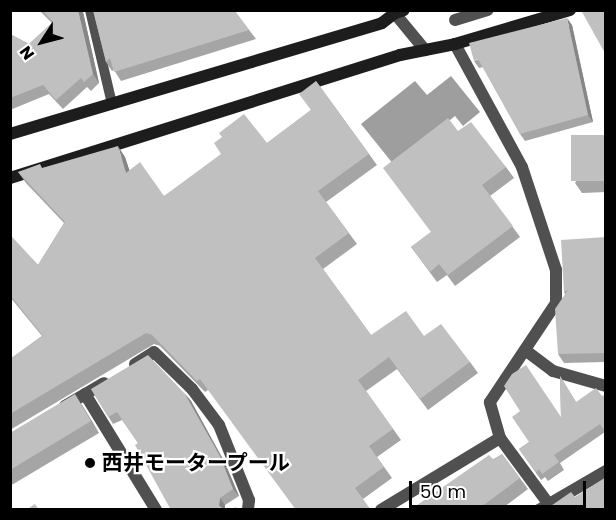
<!DOCTYPE html>
<meta charset="utf-8">
<style>
body{margin:0}
#map{position:relative;width:616px;height:520px;overflow:hidden;background:#fff;font-family:Poppins,"Noto Sans JP",sans-serif}
div>[style]{position:absolute}
.water>*{inset:0;background:#9e9e9e}
.lane>*{height:10px;margin:-5px;padding:0 5px;transform-origin:5px;border-radius:5px;background:#505050}
.street>*{height:12px;margin:-6px;padding:0 6px;transform-origin:6px;border-radius:6px;background:#505050}
.secondary>*{height:12px;margin:-6px;padding:0 6px;transform-origin:6px;border-radius:6px;background:#1d1d1d}
.wall>*{inset:0;background:#a5a5a5}
.shaded-wall>*{inset:0;background:#868686}
.building>*{inset:0;background:#c0c0c0;transform-origin:0 0}
.dots>*{width:16px;height:16px;translate:-50% -50%;box-sizing:border-box;border:3px solid #fff;border-radius:50%}
span{translate:-50% -50%;white-space:nowrap;text-align:center;line-height:1.15;-webkit-text-stroke:4.5px #fff;paint-order:stroke}
.poi-label{font-size:21px;color:#000;font-weight:700}
.left{translate:0 -50%;text-align:left}
.frame{position:absolute;inset:0;border:12px solid #000;pointer-events:none}
.north{position:absolute;left:12px;top:12px;width:60px;height:60px;-webkit-text-stroke:4px #fff;paint-order:stroke;rotate:234deg;font-size:16px;font-weight:700;line-height:24px;text-align:center;color:#000}
.north::after{content:'';display:block;margin:auto;width:21px;height:27px;background:#000;clip-path:polygon(50% 0,100% 100%,50% 72%,0 100%)}
.scale{position:absolute;left:409px;top:481px;width:177px;height:27px;box-sizing:border-box;border:3px solid #000;border-top:0;padding-left:8px;font-size:18px;line-height:21px;white-space:nowrap;color:#000;-webkit-text-stroke:4px #fff;paint-order:stroke}
</style>
<div id="map">
<div class="water">
<i style="clip-path:polygon(451px 76px,480px 112px,463px 126px,455px 116px,394px 165px,361px 124px,415px 81px,427px 95px)"></i>
</div>
<div class="lane">
<i style="left:90px;top:10px;width:97px;rotate:76.8deg"></i>
</div>
<div class="street">
<i style="left:392px;top:10px;width:52px;rotate:50.5deg"></i>
<i style="left:455px;top:20px;width:34px;rotate:-17deg"></i>
<i style="left:525px;top:350px;width:35px;rotate:37deg"></i>
<i style="left:553px;top:371px;width:55px;rotate:15.8deg"></i>
<i style="left:135px;top:364px;width:22px;rotate:-32deg"></i>
<i style="left:154px;top:352px;width:53px;rotate:44.2deg"></i>
<i style="left:192px;top:389px;width:45px;rotate:53.1deg"></i>
<i style="left:219px;top:425px;width:81px;rotate:68.2deg"></i>
<i style="left:249px;top:500px;width:10px;rotate:96deg"></i>
<i style="left:85px;top:394px;width:136px;rotate:58.5deg"></i>
<i style="left:65px;top:406px;width:45px;rotate:-30.5deg"></i>
<i style="left:500px;top:438px;width:81px;rotate:53.6deg"></i>
<i style="left:381px;top:510px;width:139px;rotate:-31.2deg"></i>
<i style="left:500px;top:438px;width:37px;rotate:-106deg"></i>
<i style="left:490px;top:402px;width:119px;rotate:-56.3deg"></i>
<i style="left:556px;top:303px;width:33px;rotate:-90deg"></i>
<i style="left:556px;top:270px;width:108px;rotate:-108.3deg"></i>
<i style="left:522px;top:167px;width:140px;rotate:-118.6deg"></i>
<i style="left:539px;top:510px;width:78px;rotate:-30.2deg"></i>
</div>
<div class="secondary">
<i style="left:10px;top:134px;width:388px;rotate:-16.6deg"></i>
<i style="left:382px;top:23px;width:16px;rotate:-38deg"></i>
<i style="left:395px;top:13px;width:9px;rotate:-18deg"></i>
<i style="left:10px;top:178px;width:409px;rotate:-17.5deg"></i>
<i style="left:400px;top:55px;width:56px;rotate:-11.3deg"></i>
<i style="left:455px;top:44px;width:120px;rotate:-16.5deg"></i>
</div>
<div class="wall">
<i style="clip-path:polygon(39px 10px,83px 10px,83px 12px,99px 83px,91px 91px,87px 87px,63px 109px,49px 94px,10px 110px,10px 34px,29px 44px,52px 23px)"></i>
<i style="clip-path:polygon(93px 10px,234px 10px,256px 39px,121px 81px,114px 70px,112px 71px,106px 62px)"></i>
<i style="clip-path:polygon(572px 25px,593px 122px,525px 141px,520px 134px,483px 67px,479px 68px,474px 61px)"></i>
<i style="clip-path:polygon(316px 81px,377px 165px,326px 202px,357px 244px,323px 269px,371px 335px,424px 336px,470px 362px,478px 373px,428px 410px,397px 369px,366px 391px,401px 440px,377px 457px,392px 478px,363px 499px,208px 390px,205px 392px,160px 346px,154px 344px,10px 430px,10px 359px,42px 336px,10px 297px,10px 235px,38px 265px,64px 223px,26px 183px,18px 172px,43px 168px,125px 157px,129px 170px,164px 196px,267px 143px,311px 110px)"></i>
<i style="clip-path:polygon(458px 131px,506px 167px,514px 178px,490px 196px,520px 237px,455px 286px,447px 275px,437px 282px,411px 247px,431px 232px)"></i>
<i style="clip-path:polygon(606px 135px,606px 192px,582px 193px,575px 183px)"></i>
<i style="clip-path:polygon(606px 237px,606px 362px,564px 363px,558px 354px,565px 294px,564px 292px)"></i>
<i style="clip-path:polygon(560px 376px,576px 402px,602px 396px,605px 432px,560px 463px,564px 470px,548px 481px,545px 477px,541px 480px,519px 449px,529px 442px,561px 417px)"></i>
<i style="clip-path:polygon(91px 389px,185px 394px,191px 401px,225px 463px,239px 496px,225px 505px,225px 510px,138px 443px,122px 420px,113px 424px)"></i>
<i style="clip-path:polygon(82px 405px,99px 433px,10px 486px,10px 433px)"></i>
<i style="clip-path:polygon(502px 454px,528px 489px,500px 510px,410px 510px)"></i>
</div>
<div class="shaded-wall">
<i style="clip-path:polygon(78px 10px,83px 10px,83px 12px,99px 83px,93px 74px)"></i>
<i style="clip-path:polygon(567px 18px,572px 25px,593px 122px,588px 115px)"></i>
<i style="clip-path:polygon(118px 146px,125px 157px,134px 184px,126px 173px)"></i>
<i style="clip-path:polygon(75px 394px,82px 405px,99px 433px,91px 421px)"></i>
<i style="clip-path:polygon(185px 394px,191px 401px,225px 463px,239px 496px,233px 489px)"></i>
<i style="clip-path:polygon(220px 498px,225px 505px,225px 510px,219px 506px)"></i>
</div>
<div class="building">
<i style="clip-path:polygon(42px 10px,78px 10px,93px 74px,84px 82px,81px 78px,56px 100px,43px 85px,10px 98px,10px 34px,29px 44px,53px 22px)"></i>
<i style="clip-path:polygon(93px 10px,234px 10px,249px 30px,114px 72px,110px 58px,106px 62px)"></i>
<i style="clip-path:polygon(587px 10px,606px 10px,606px 55px,582px 12px)"></i>
<i style="clip-path:polygon(567px 18px,588px 115px,520px 134px,478px 59px,474px 61px,469px 43px)"></i>
<i style="clip-path:polygon(316px 81px,369px 154px,318px 191px,349px 233px,315px 258px,371px 335px,406px 311px,424px 336px,441px 324px,470px 362px,420px 399px,389px 357px,358px 380px,393px 429px,369px 446px,384px 467px,355px 488px,371px 510px,296px 510px,200px 379px,197px 381px,152px 335px,146px 333px,10px 414px,10px 359px,43px 336px,10px 295px,10px 235px,38px 265px,65px 222px,18px 172px,40px 164px,42px 168px,118px 146px,126px 173px,140px 162px,164px 196px,221px 154px,214px 143px,222px 137px,219px 133px,244px 114px,267px 143px,311px 110px,299px 94px)"></i>
<i style="clip-path:polygon(448px 118px,458px 131px,471px 122px,506px 167px,482px 185px,513px 226px,448px 275px,439px 264px,430px 272px,411px 247px,431px 232px,383px 168px)"></i>
<i style="left:606px;top:135px;width:46px;height:35px;rotate:90deg"></i>
<i style="clip-path:polygon(606px 237px,606px 353px,558px 354px,555px 309px,568px 290px,564px 292px,561px 240px)"></i>
<i style="clip-path:polygon(148px 355px,185px 394px,220px 456px,233px 489px,220px 498px,219px 506px,224px 510px,171px 510px,135px 445px,138px 443px,117px 412px,108px 417px,91px 389px)"></i>
<i style="clip-path:polygon(526px 365px,561px 417px,560px 376px,576px 402px,596px 388px,602px 396px,606px 394px,606px 433px,600px 424px,554px 455px,559px 462px,542px 474px,539px 469px,536px 472px,519px 449px,529px 442px,512px 417px,520px 411px,504px 386px,512px 374px)"></i>
<i style="clip-path:polygon(75px 394px,91px 421px,10px 470px,10px 433px)"></i>
<i style="clip-path:polygon(502px 454px,520px 478px,477px 510px,410px 510px,489px 455px,494px 460px)"></i>
<i style="clip-path:polygon(606px 477px,606px 510px,545px 510px,571px 492px,575px 497px)"></i>
<i style="clip-path:polygon(35px 504px,39px 510px,26px 510px)"></i>
<i style="clip-path:polygon(236px 507px,237px 510px,229px 510px)"></i>
</div>
<div class="dots">
<i style="left:90px;top:463px;background:#000"></i>
</div>
<div class="poi-label">
<span class="left" style="left:102px;top:463px">西井モータープール</span>
</div>
<div class="frame"></div>
<div class="north">N</div>
<div class="scale">50 m</div>
</div>
